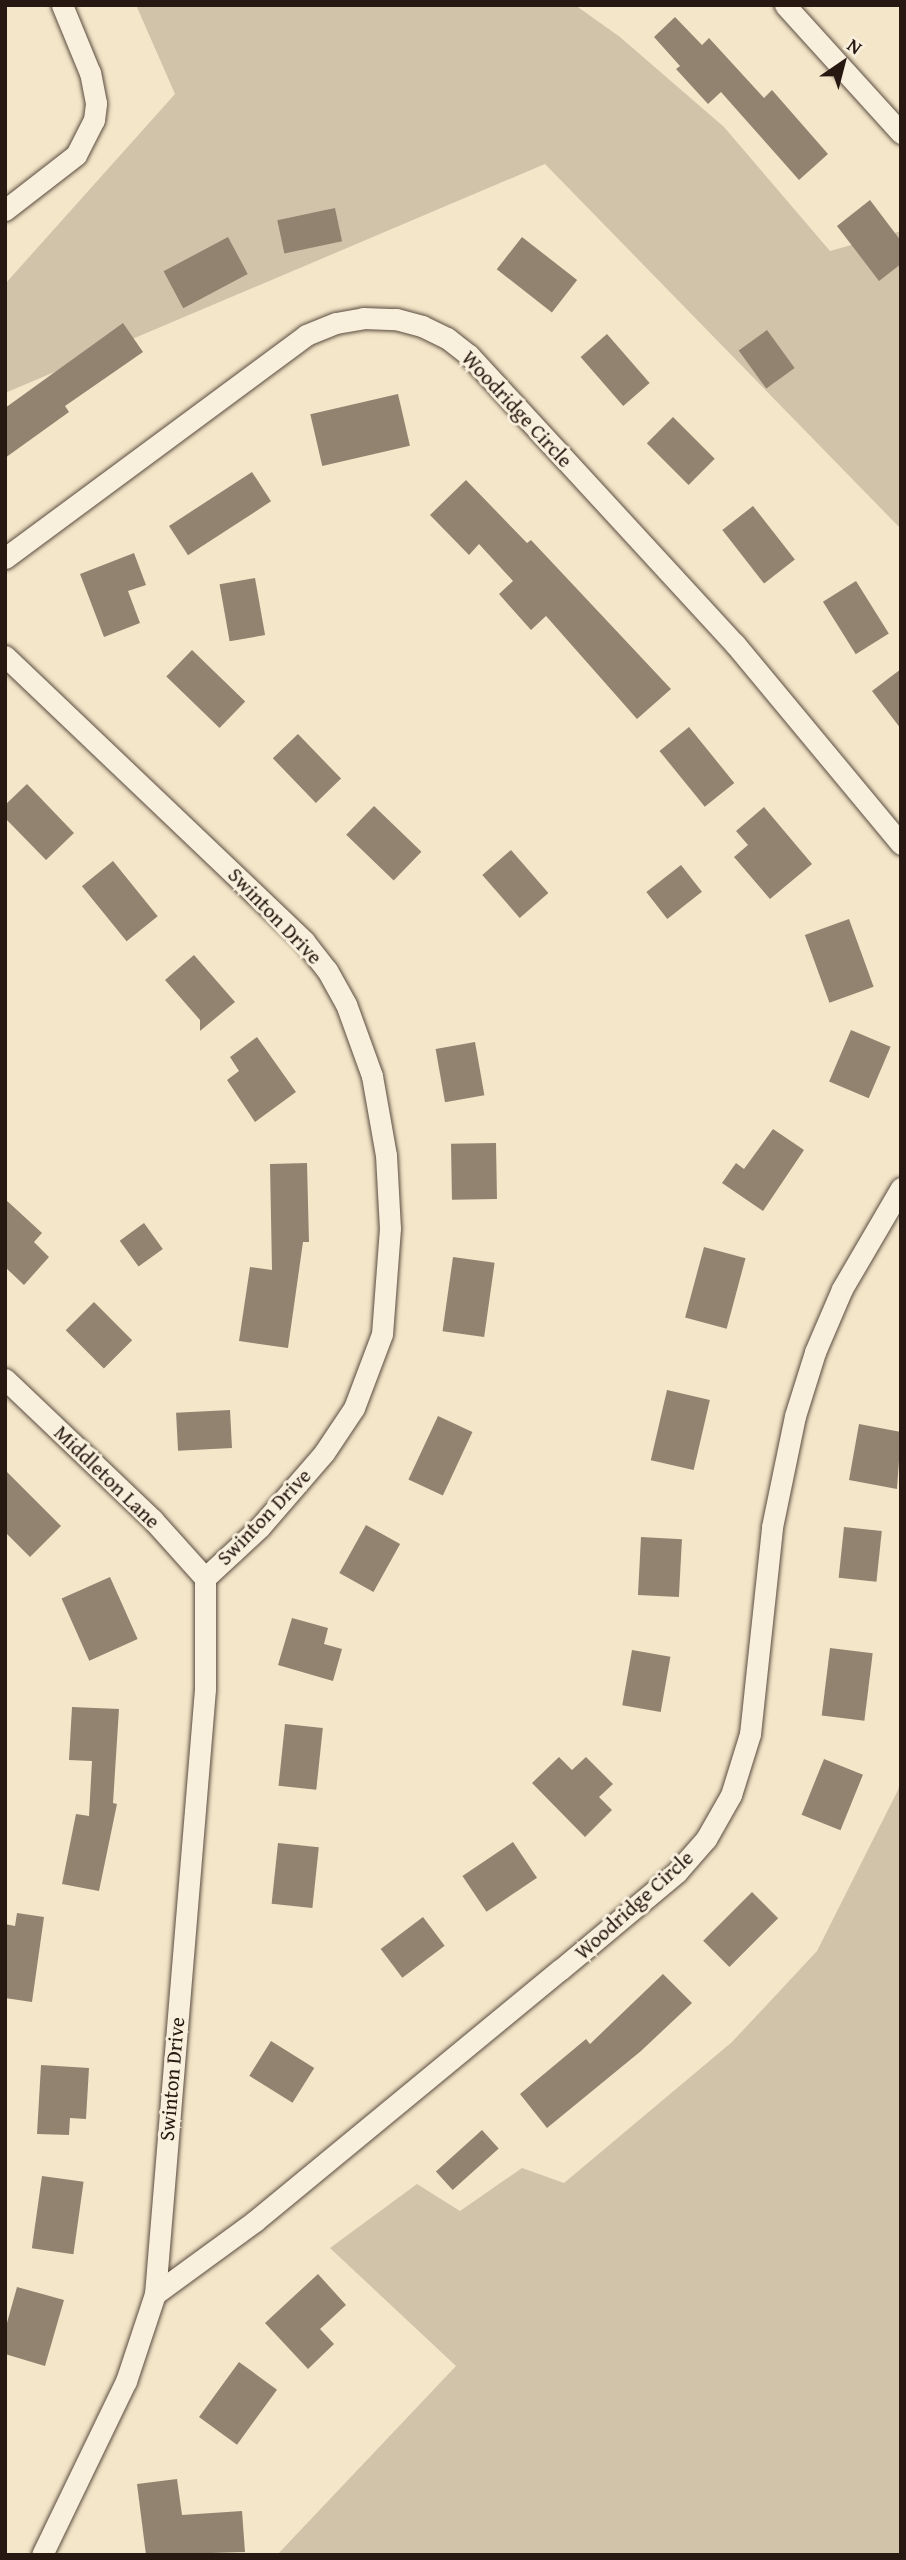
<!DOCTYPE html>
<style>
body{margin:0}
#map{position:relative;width:906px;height:2560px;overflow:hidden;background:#f4e6c9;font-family:"Gentium Book Plus",serif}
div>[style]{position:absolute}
.green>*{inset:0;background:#d1c3aa}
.building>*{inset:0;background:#928371;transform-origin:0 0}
.roads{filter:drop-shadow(0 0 2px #5a4c3f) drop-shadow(0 0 2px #5a4c3f)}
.street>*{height:21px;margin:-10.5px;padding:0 10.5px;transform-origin:10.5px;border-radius:10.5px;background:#f8efdc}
span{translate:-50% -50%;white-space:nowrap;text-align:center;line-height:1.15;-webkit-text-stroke:6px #f8efdc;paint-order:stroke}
.street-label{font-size:21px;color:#271811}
.frame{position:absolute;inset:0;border:7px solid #271811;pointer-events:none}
.north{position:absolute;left:808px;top:28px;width:70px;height:70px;-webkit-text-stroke:5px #f8efdc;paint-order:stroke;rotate:35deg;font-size:19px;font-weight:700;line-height:28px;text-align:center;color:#271811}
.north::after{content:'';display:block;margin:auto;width:24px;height:32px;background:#271811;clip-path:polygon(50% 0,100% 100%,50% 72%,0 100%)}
</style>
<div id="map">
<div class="green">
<i style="clip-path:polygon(136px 5px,575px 5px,620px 37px,724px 127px,830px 251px,901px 231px,901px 529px,545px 164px,5px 393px,5px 284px,175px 94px)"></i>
<i style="clip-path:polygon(901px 1776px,901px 2555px,277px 2555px,456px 2366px,330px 2248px,417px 2184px,460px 2211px,522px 2168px,564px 2183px,732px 2042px,817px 1951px,898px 1790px)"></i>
</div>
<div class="building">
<i style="clip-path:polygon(675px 17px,702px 45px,709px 38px,764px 98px,772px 90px,828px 154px,799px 180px,721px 92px,708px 104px,676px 69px,680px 66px,654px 37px)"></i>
<i style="clip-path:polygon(870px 200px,901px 241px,901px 264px,879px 281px,837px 226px)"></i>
<i style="left:335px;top:208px;width:34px;height:59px;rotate:78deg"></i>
<i style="left:228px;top:237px;width:42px;height:73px;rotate:62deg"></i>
<i style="left:522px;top:237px;width:70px;height:41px;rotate:38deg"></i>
<i style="clip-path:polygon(123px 323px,143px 352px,65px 406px,69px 412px,5px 458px,5px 408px)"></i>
<i style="left:767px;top:330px;width:47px;height:35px;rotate:54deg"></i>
<i style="left:607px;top:334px;width:65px;height:35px;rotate:49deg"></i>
<i style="left:398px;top:394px;width:53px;height:90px;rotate:77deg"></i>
<i style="left:673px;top:417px;width:59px;height:37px;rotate:45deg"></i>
<i style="left:252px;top:472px;width:35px;height:99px;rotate:57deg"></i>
<i style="clip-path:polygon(466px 480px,527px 543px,531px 540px,671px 689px,637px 719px,546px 616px,531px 630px,499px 594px,513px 581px,479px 544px,469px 555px,430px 515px)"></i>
<i style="left:753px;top:506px;width:68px;height:39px;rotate:52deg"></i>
<i style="clip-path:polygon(134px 553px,146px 585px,128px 591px,140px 623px,104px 637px,80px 574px)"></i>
<i style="left:255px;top:578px;width:58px;height:36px;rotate:80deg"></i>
<i style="left:856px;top:581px;width:62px;height:39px;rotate:58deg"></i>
<i style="left:192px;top:650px;width:74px;height:37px;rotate:44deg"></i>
<i style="clip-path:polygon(901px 669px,901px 729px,872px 691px)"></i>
<i style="left:689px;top:727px;width:72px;height:38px;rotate:51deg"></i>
<i style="left:298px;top:734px;width:62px;height:35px;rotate:46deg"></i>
<i style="clip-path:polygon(27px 784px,74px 833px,46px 860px,5px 818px,5px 805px)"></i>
<i style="left:374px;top:806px;width:66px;height:40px;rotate:44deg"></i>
<i style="clip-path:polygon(764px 807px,812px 864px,770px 899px,734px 857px,748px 845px,736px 831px)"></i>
<i style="left:511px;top:850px;width:57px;height:38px;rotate:49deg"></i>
<i style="left:113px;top:861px;width:71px;height:40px;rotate:51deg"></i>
<i style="left:681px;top:865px;width:34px;height:44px;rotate:52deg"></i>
<i style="left:849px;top:919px;width:72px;height:47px;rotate:70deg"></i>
<i style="clip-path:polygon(194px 955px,235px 1002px,200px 1031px,200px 1020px,165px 980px)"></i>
<i style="left:851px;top:1030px;width:43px;height:56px;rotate:23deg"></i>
<i style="clip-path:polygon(257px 1037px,296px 1092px,255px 1122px,227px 1080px,239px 1071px,230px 1057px)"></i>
<i style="left:475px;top:1042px;width:54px;height:40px;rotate:80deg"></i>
<i style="clip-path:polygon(773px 1129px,804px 1150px,763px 1211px,722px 1183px,736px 1163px,744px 1169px)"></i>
<i style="left:496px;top:1143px;width:56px;height:45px;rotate:89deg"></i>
<i style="clip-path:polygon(307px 1163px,309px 1242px,303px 1242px,288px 1348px,239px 1341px,250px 1267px,272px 1270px,270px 1164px)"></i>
<i style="clip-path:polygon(5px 1199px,42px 1233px,34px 1242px,49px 1257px,24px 1285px,5px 1267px)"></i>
<i style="left:144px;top:1223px;width:32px;height:30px;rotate:54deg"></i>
<i style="left:704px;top:1247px;width:43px;height:73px;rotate:15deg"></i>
<i style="left:453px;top:1257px;width:42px;height:75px;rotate:8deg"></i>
<i style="left:94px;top:1302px;width:54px;height:40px;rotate:45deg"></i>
<i style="left:667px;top:1390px;width:44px;height:72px;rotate:13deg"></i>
<i style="left:230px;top:1410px;width:38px;height:54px;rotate:87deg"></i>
<i style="left:438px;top:1416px;width:38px;height:70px;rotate:25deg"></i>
<i style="clip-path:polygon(859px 1424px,901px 1432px,897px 1489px,849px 1480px)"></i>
<i style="clip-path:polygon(5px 1470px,61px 1526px,30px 1557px,5px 1532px)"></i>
<i style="left:366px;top:1525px;width:39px;height:55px;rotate:29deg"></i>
<i style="left:844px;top:1527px;width:38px;height:51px;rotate:6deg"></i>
<i style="left:641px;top:1537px;width:41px;height:58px;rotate:3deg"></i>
<i style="left:110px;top:1577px;width:68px;height:53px;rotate:66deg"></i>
<i style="clip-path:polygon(292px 1618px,328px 1628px,324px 1644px,342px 1649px,333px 1681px,278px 1665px)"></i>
<i style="left:830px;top:1648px;width:43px;height:68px;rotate:7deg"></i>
<i style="left:632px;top:1650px;width:39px;height:56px;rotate:10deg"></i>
<i style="clip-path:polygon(72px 1707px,119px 1709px,113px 1803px,117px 1804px,99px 1891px,62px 1884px,76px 1814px,89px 1816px,92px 1761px,69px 1760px)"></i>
<i style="left:285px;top:1724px;width:38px;height:62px;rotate:6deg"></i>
<i style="clip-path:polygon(559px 1757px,572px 1770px,586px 1757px,613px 1784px,599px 1797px,612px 1810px,585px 1837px,532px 1783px)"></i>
<i style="left:824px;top:1759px;width:42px;height:60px;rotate:22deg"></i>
<i style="left:513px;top:1842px;width:43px;height:61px;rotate:56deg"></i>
<i style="left:278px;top:1843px;width:41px;height:61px;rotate:6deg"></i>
<i style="left:752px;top:1892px;width:37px;height:69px;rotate:45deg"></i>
<i style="clip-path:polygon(17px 1913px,44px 1917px,32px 2002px,5px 1998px,5px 1924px,15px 1926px)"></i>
<i style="left:423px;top:1917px;width:36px;height:53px;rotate:53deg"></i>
<i style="clip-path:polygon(663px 1974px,692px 2003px,641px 2051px,547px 2128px,520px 2094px,586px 2039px,590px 2044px)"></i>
<i style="left:271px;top:2041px;width:51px;height:41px;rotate:32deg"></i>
<i style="clip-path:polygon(41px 2065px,89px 2068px,86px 2119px,70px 2118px,69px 2135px,37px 2134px)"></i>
<i style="left:482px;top:2130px;width:25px;height:62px;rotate:48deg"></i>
<i style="left:42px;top:2176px;width:42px;height:73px;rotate:8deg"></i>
<i style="clip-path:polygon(318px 2274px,346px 2305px,320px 2329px,334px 2344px,308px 2369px,265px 2323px)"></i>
<i style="clip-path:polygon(17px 2287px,64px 2300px,45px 2366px,5px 2354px,5px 2330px)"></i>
<i style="left:239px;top:2362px;width:47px;height:68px;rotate:36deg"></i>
<i style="clip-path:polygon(177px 2479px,182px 2515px,242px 2511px,245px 2552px,146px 2555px,137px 2484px)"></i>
</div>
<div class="roads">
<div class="street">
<i style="left:785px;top:5px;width:173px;rotate:47.8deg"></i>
<i style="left:5px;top:210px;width:90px;rotate:-37.8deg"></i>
<i style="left:76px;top:155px;width:39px;rotate:-63deg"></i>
<i style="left:94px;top:120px;width:17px;rotate:-83deg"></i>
<i style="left:96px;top:103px;width:31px;rotate:-101deg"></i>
<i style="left:90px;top:73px;width:74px;rotate:-112.4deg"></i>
<i style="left:5px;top:558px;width:375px;rotate:-36.5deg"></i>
<i style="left:306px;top:335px;width:32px;rotate:-22deg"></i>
<i style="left:336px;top:323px;width:27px;rotate:-10deg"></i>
<i style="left:363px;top:318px;width:33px;rotate:2deg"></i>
<i style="left:396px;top:319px;width:27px;rotate:15deg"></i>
<i style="left:422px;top:326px;width:28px;rotate:26deg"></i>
<i style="left:447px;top:338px;width:28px;rotate:38deg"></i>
<i style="left:469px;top:355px;width:393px;rotate:47.4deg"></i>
<i style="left:735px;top:644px;width:260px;rotate:50.3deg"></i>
<i style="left:5px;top:656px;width:413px;rotate:43.6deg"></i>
<i style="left:304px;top:941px;width:37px;rotate:52deg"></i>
<i style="left:327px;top:970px;width:39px;rotate:61deg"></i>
<i style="left:346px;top:1004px;width:77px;rotate:70.1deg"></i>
<i style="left:372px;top:1076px;width:80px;rotate:80deg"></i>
<i style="left:386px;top:1155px;width:73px;rotate:86.9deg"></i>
<i style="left:390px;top:1228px;width:106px;rotate:94.3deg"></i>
<i style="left:382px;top:1334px;width:79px;rotate:110.7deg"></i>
<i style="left:354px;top:1408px;width:54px;rotate:123.7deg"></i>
<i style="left:324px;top:1453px;width:98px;rotate:130.9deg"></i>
<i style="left:260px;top:1527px;width:75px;rotate:137.2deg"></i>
<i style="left:205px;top:1578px;width:111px;rotate:90deg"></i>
<i style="left:205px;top:1689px;width:607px;rotate:94.72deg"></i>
<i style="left:155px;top:2294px;width:92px;rotate:108.4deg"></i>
<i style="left:126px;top:2381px;width:193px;rotate:115.8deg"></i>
<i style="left:5px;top:1379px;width:204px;rotate:43.6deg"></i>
<i style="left:153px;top:1520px;width:78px;rotate:48.1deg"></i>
<i style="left:155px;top:2294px;width:124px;rotate:-36.1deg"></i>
<i style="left:255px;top:2221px;width:395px;rotate:-39.5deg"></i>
<i style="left:560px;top:1970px;width:153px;rotate:-39.9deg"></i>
<i style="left:677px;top:1872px;width:44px;rotate:-48.7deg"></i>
<i style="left:706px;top:1839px;width:51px;rotate:-60.4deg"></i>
<i style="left:731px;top:1795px;width:64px;rotate:-72.7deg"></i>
<i style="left:750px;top:1734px;width:208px;rotate:-83.9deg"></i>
<i style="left:772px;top:1527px;width:113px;rotate:-78.3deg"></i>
<i style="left:795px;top:1416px;width:67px;rotate:-72.6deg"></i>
<i style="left:815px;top:1352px;width:69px;rotate:-66.8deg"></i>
<i style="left:842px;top:1289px;width:117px;rotate:-59.7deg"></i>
</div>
</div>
<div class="street-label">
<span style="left:517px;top:409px;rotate:47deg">Woodridge Circle</span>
<span style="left:275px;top:916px;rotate:46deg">Swinton Drive</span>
<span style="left:107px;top:1477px;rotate:44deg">Middleton Lane</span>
<span style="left:264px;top:1517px;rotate:-46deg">Swinton Drive</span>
<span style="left:634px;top:1905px;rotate:-42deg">Woodridge Circle</span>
<span style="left:172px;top:2079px;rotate:-85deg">Swinton Drive</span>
</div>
<div class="frame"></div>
<div class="north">N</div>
</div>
